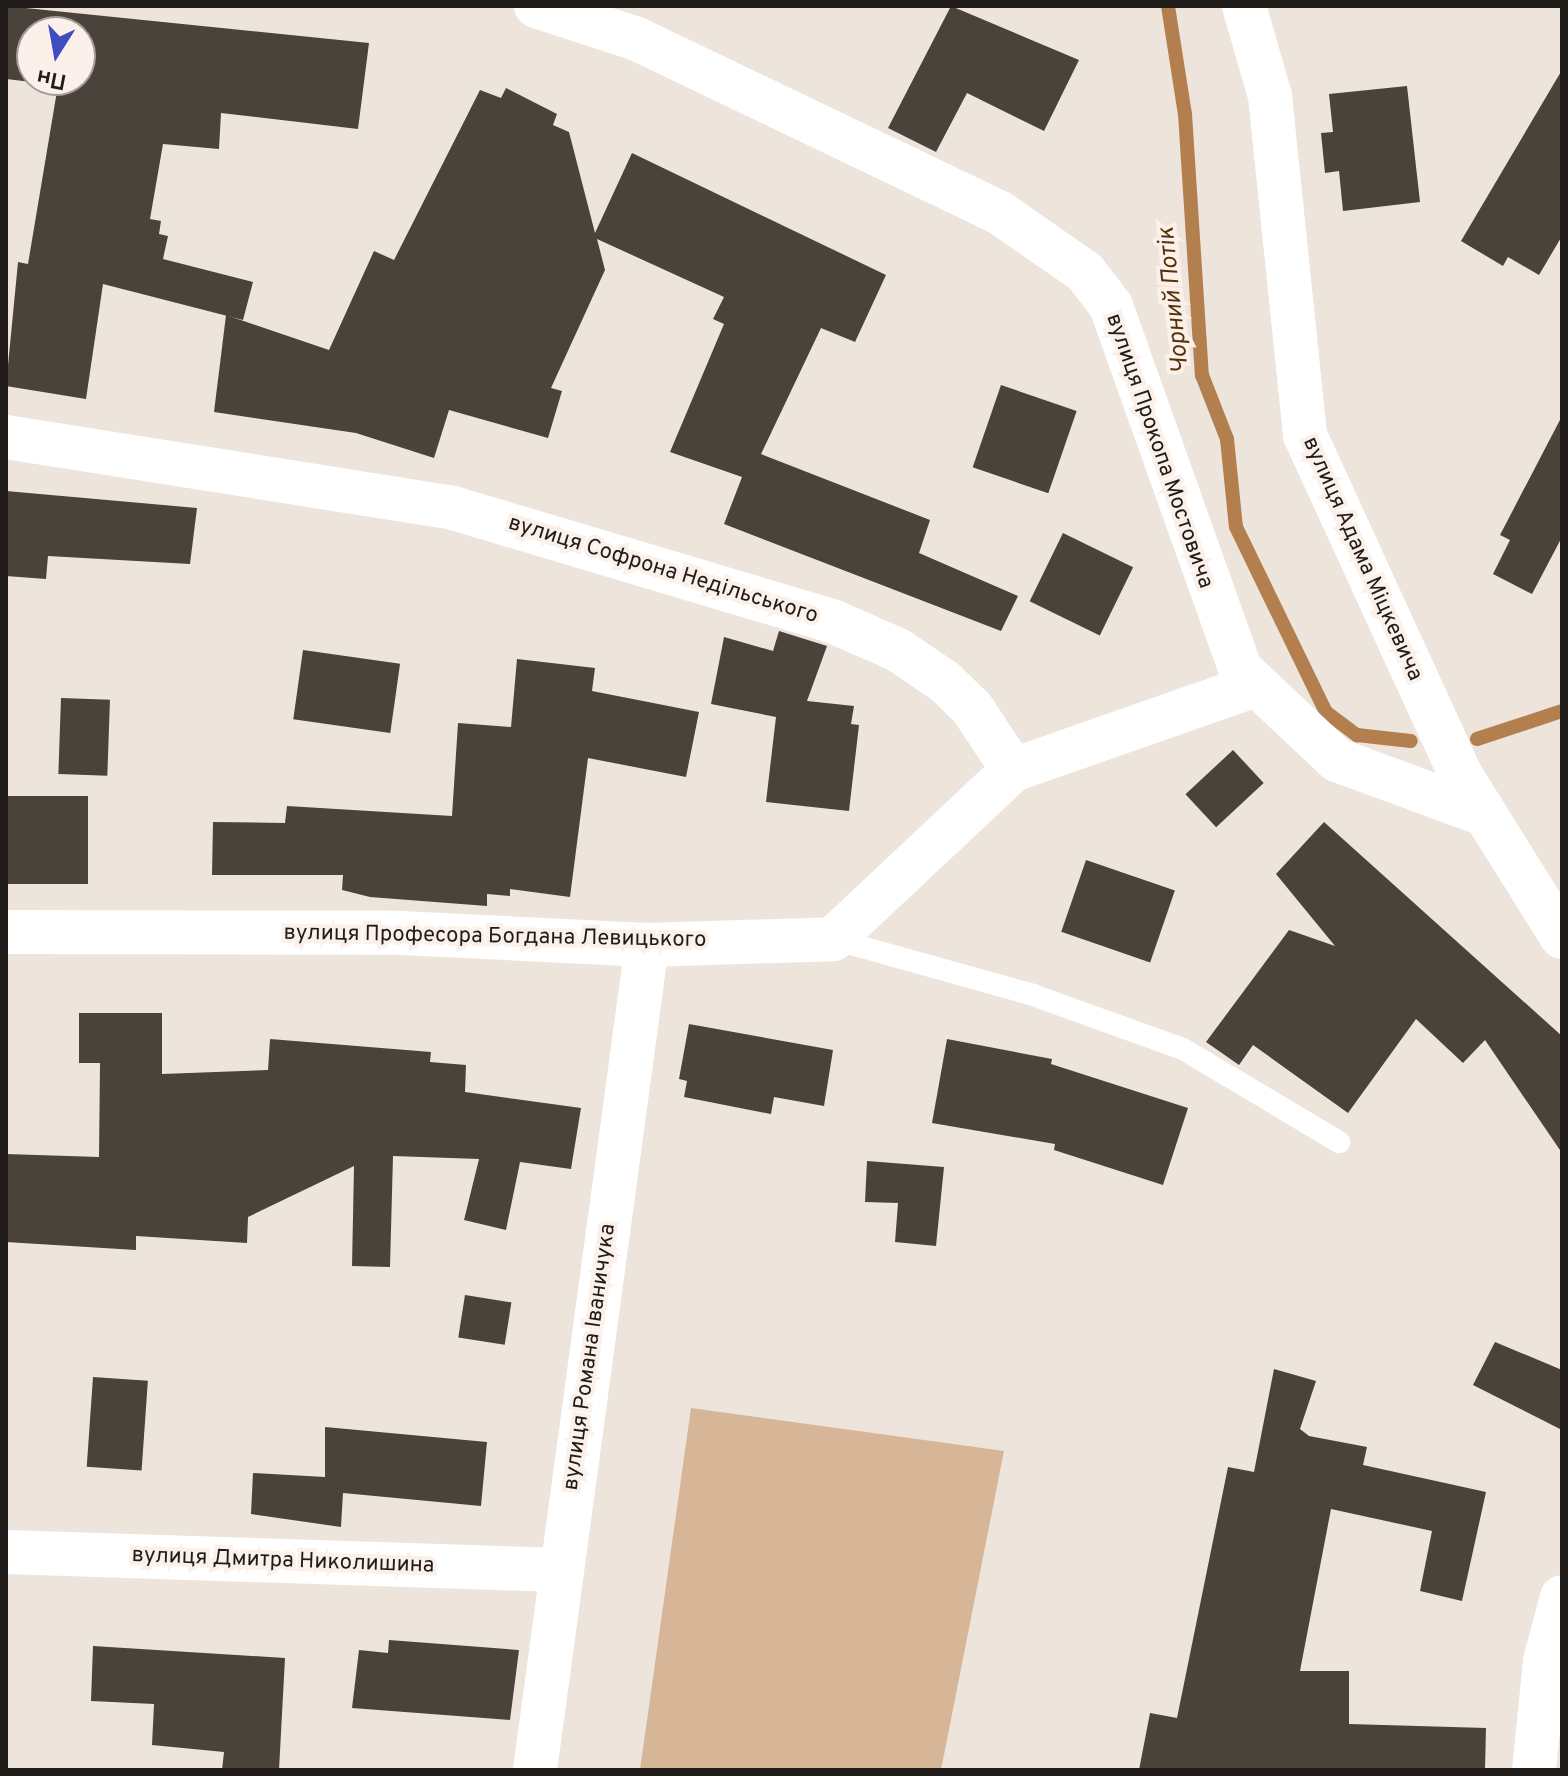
<!DOCTYPE html>
<meta charset="utf-8">
<style>
body{margin:0}
#map{position:relative;width:1568px;height:1776px;overflow:hidden;background:#ede4dc;font-family:Overpass,sans-serif}
div>[style]{position:absolute}
.green>*{inset:0;background:#d7b597}
.stream>*{height:14px;margin:-7px;padding:0 7px;transform-origin:7px;border-radius:7px;background:#b47f4e}
.building>*{inset:0;background:#4a433c;transform-origin:0 0}
.lane>*{height:22px;margin:-11px;padding:0 11px;transform-origin:11px;border-radius:11px;background:#fff}
.street>*{height:44px;margin:-22px;padding:0 22px;transform-origin:22px;border-radius:22px;background:#fff}
.secondary>*{height:44px;margin:-22px;padding:0 22px;transform-origin:22px;border-radius:22px;background:#fff}
span{translate:-50% -50%;white-space:nowrap;text-align:center;line-height:1.15;-webkit-text-stroke:8px #fbf1ea;paint-order:stroke}
.street-label{font-size:22px;color:#201c1a}
.water-label{font-size:24px;color:#563109;font-style:italic}
.frame{position:absolute;inset:0;border:8px solid #201c1a;pointer-events:none}
.north{position:absolute;left:16px;top:16px;width:80px;height:80px;box-sizing:border-box;background:#fbf1ea;border:2px solid #a39c97;border-radius:50%;rotate:191deg;font-size:22px;font-weight:700;line-height:32px;text-align:center;color:#201c1a}
.north::after{content:'';display:block;margin:auto;width:28px;height:36px;background:#404cc0;clip-path:polygon(50% 0,100% 100%,50% 72%,0 100%)}
</style>
<div id="map">
<div class="green">
<i style="clip-path:polygon(691px 1408px,1004px 1451px,941px 1770px,640px 1770px)"></i>
</div>
<div class="stream">
<i style="left:1168px;top:6px;width:109px;rotate:81.1deg"></i>
<i style="left:1185px;top:114px;width:262px;rotate:86.3deg"></i>
<i style="left:1202px;top:375px;width:69px;rotate:68.7deg"></i>
<i style="left:1227px;top:439px;width:88px;rotate:84.2deg"></i>
<i style="left:1236px;top:527px;width:206px;rotate:64.1deg"></i>
<i style="left:1326px;top:712px;width:39px;rotate:37deg"></i>
<i style="left:1357px;top:735px;width:54px;rotate:6.3deg"></i>
<i style="left:1477px;top:739px;width:89px;rotate:-18.2deg"></i>
</div>
<div class="building">
<i style="clip-path:polygon(evenodd,6px 6px,369px 43px,358px 129px,221px 113px,219px 149px,163px 144px,150px 219px,161px 221px,159px 234px,168px 236px,163px 259px,253px 282px,243px 320px,103px 284px,86px 399px,6px 386px,18px 262px,28px 264px,58px 85px,6px 79px,6px 6px,32px 32px,80px 32px,80px 80px,32px 80px,32px 32px)"></i>
<i style="clip-path:polygon(951px 6px,1079px 60px,1044px 131px,967px 93px,936px 152px,888px 128px)"></i>
<i style="clip-path:polygon(1562px 70px,1562px 236px,1539px 275px,1508px 257px,1503px 266px,1461px 241px)"></i>
<i style="clip-path:polygon(1407px 86px,1420px 202px,1343px 211px,1339px 171px,1325px 173px,1321px 133px,1333px 132px,1329px 94px)"></i>
<i style="clip-path:polygon(506px 88px,557px 114px,553px 125px,569px 132px,595px 233px,632px 153px,886px 275px,855px 342px,821px 328px,761px 454px,930px 520px,919px 553px,1018px 596px,1001px 631px,724px 524px,742px 477px,670px 452px,724px 324px,713px 319px,724px 297px,597px 239px,605px 270px,551px 388px,562px 391px,548px 438px,449px 410px,434px 458px,356px 433px,214px 412px,226px 315px,329px 350px,374px 251px,394px 260px,480px 90px,501px 98px)"></i>
<i style="left:1001px;top:385px;width:80px;height:87px;rotate:19deg"></i>
<i style="clip-path:polygon(1562px 416px,1562px 537px,1532px 594px,1493px 574px,1510px 540px,1500px 535px)"></i>
<i style="clip-path:polygon(6px 491px,197px 508px,190px 564px,48px 556px,46px 579px,6px 576px)"></i>
<i style="left:1063px;top:533px;width:78px;height:76px;rotate:26deg"></i>
<i style="clip-path:polygon(779px 631px,827px 646px,807px 701px,854px 706px,851px 724px,859px 725px,849px 811px,766px 802px,776px 717px,711px 704px,724px 637px,773px 651px)"></i>
<i style="left:303px;top:650px;width:98px;height:70px;rotate:8deg"></i>
<i style="clip-path:polygon(517px 659px,595px 668px,592px 691px,699px 712px,686px 777px,588px 758px,570px 897px,510px 889px,510px 896px,487px 894px,487px 906px,370px 897px,342px 890px,343px 875px,212px 875px,213px 822px,285px 823px,287px 806px,452px 816px,458px 723px,511px 727px)"></i>
<i style="left:61px;top:698px;width:49px;height:76px;rotate:2deg"></i>
<i style="left:1233px;top:750px;width:45px;height:65px;rotate:47deg"></i>
<i style="left:8px;top:796px;width:80px;height:88px"></i>
<i style="clip-path:polygon(1324px 822px,1562px 1036px,1562px 1153px,1485px 1040px,1463px 1063px,1416px 1019px,1348px 1113px,1253px 1045px,1239px 1065px,1206px 1042px,1289px 930px,1335px 946px,1276px 874px)"></i>
<i style="left:1086px;top:860px;width:94px;height:76px;rotate:19deg"></i>
<i style="clip-path:polygon(79px 1013px,162px 1013px,162px 1074px,268px 1070px,270px 1039px,431px 1052px,430px 1062px,466px 1065px,465px 1092px,581px 1108px,571px 1169px,520px 1162px,506px 1230px,464px 1220px,479px 1159px,393px 1156px,390px 1267px,352px 1266px,354px 1166px,248px 1217px,247px 1243px,136px 1236px,136px 1250px,6px 1242px,6px 1154px,99px 1157px,100px 1063px,79px 1063px)"></i>
<i style="clip-path:polygon(689px 1024px,833px 1050px,824px 1106px,774px 1097px,771px 1114px,684px 1097px,687px 1081px,679px 1079px)"></i>
<i style="clip-path:polygon(947px 1039px,1052px 1059px,1051px 1064px,1188px 1108px,1163px 1185px,1054px 1150px,1055px 1144px,932px 1123px)"></i>
<i style="clip-path:polygon(867px 1161px,944px 1167px,936px 1246px,895px 1242px,898px 1203px,865px 1202px)"></i>
<i style="left:465px;top:1295px;width:47px;height:43px;rotate:9deg"></i>
<i style="clip-path:polygon(1495px 1342px,1562px 1370px,1562px 1430px,1473px 1385px)"></i>
<i style="clip-path:polygon(1274px 1369px,1316px 1381px,1300px 1429px,1309px 1436px,1367px 1447px,1363px 1465px,1486px 1492px,1462px 1601px,1420px 1591px,1432px 1531px,1331px 1509px,1300px 1671px,1349px 1671px,1349px 1724px,1486px 1728px,1485px 1770px,1139px 1770px,1150px 1713px,1177px 1718px,1228px 1467px,1254px 1472px)"></i>
<i style="left:93px;top:1377px;width:55px;height:90px;rotate:4deg"></i>
<i style="clip-path:polygon(325px 1427px,487px 1442px,481px 1506px,343px 1493px,341px 1527px,251px 1514px,253px 1473px,325px 1477px)"></i>
<i style="clip-path:polygon(389px 1640px,519px 1650px,510px 1720px,352px 1708px,359px 1650px,388px 1653px)"></i>
<i style="clip-path:polygon(93px 1646px,285px 1658px,279px 1770px,222px 1770px,224px 1752px,152px 1745px,154px 1704px,91px 1701px)"></i>
</div>
<div class="lane">
<i style="left:833px;top:939px;width:208px;rotate:15.6deg"></i>
<i style="left:1033px;top:995px;width:159px;rotate:19.8deg"></i>
<i style="left:1183px;top:1049px;width:182px;rotate:30.8deg"></i>
</div>
<div class="street">
<i style="left:536px;top:6px;width:106px;rotate:18.1deg"></i>
<i style="left:637px;top:39px;width:403px;rotate:25.6deg"></i>
<i style="left:1000px;top:213px;width:103px;rotate:34.8deg"></i>
<i style="left:1085px;top:272px;width:43px;rotate:52.6deg"></i>
<i style="left:1111px;top:306px;width:385px;rotate:70.4deg"></i>
<i style="left:1240px;top:669px;width:133px;rotate:43.2deg"></i>
<i style="left:1337px;top:760px;width:153px;rotate:20.2deg"></i>
<i style="left:6px;top:437px;width:453px;rotate:9deg"></i>
<i style="left:453px;top:508px;width:395px;rotate:16.6deg"></i>
<i style="left:832px;top:621px;width:72px;rotate:23.7deg"></i>
<i style="left:898px;top:650px;width:57px;rotate:34.2deg"></i>
<i style="left:945px;top:682px;width:37px;rotate:44deg"></i>
<i style="left:972px;top:708px;width:74px;rotate:56.5deg"></i>
<i style="left:1013px;top:770px;width:254px;rotate:-19.3deg"></i>
<i style="left:6px;top:932px;width:396px;rotate:0.1deg"></i>
<i style="left:402px;top:933px;width:245px;rotate:2.8deg"></i>
<i style="left:647px;top:945px;width:186px;rotate:-1.8deg"></i>
<i style="left:833px;top:939px;width:247px;rotate:-43.2deg"></i>
<i style="left:6px;top:1552px;width:554px;rotate:1.86deg"></i>
<i style="left:535px;top:1770px;width:833px;rotate:-82.27deg"></i>
</div>
<div class="secondary">
<i style="left:1244px;top:6px;width:94px;rotate:73.9deg"></i>
<i style="left:1270px;top:96px;width:341px;rotate:84.1deg"></i>
<i style="left:1305px;top:435px;width:373px;rotate:65.4deg"></i>
<i style="left:1460px;top:774px;width:192px;rotate:58deg"></i>
<i style="left:1534px;top:1770px;width:110px;rotate:-84.2deg"></i>
<i style="left:1545px;top:1661px;width:66px;rotate:-75.1deg"></i>
</div>
<div class="street-label">
<span style="left:1159px;top:451px;rotate:71deg">вулиця Прокопа Мостовича</span>
<span style="left:1362px;top:559px;rotate:66deg">вулиця Адама Міцкевича</span>
<span style="left:663px;top:570px;rotate:17deg">вулиця Софрона Недільського</span>
<span style="left:495px;top:937px;rotate:1deg">вулиця Професора Богдана Левицького</span>
<span style="left:590px;top:1357px;rotate:-82deg">вулиця Романа Іваничука</span>
<span style="left:283px;top:1561px;rotate:2deg">вулиця Дмитра Николишина</span>
</div>
<div class="water-label">
<span style="left:1175px;top:300px;rotate:-96deg">Чорний Потік</span>
</div>
<div class="frame"></div>
<div class="north">Пн</div>
</div>
